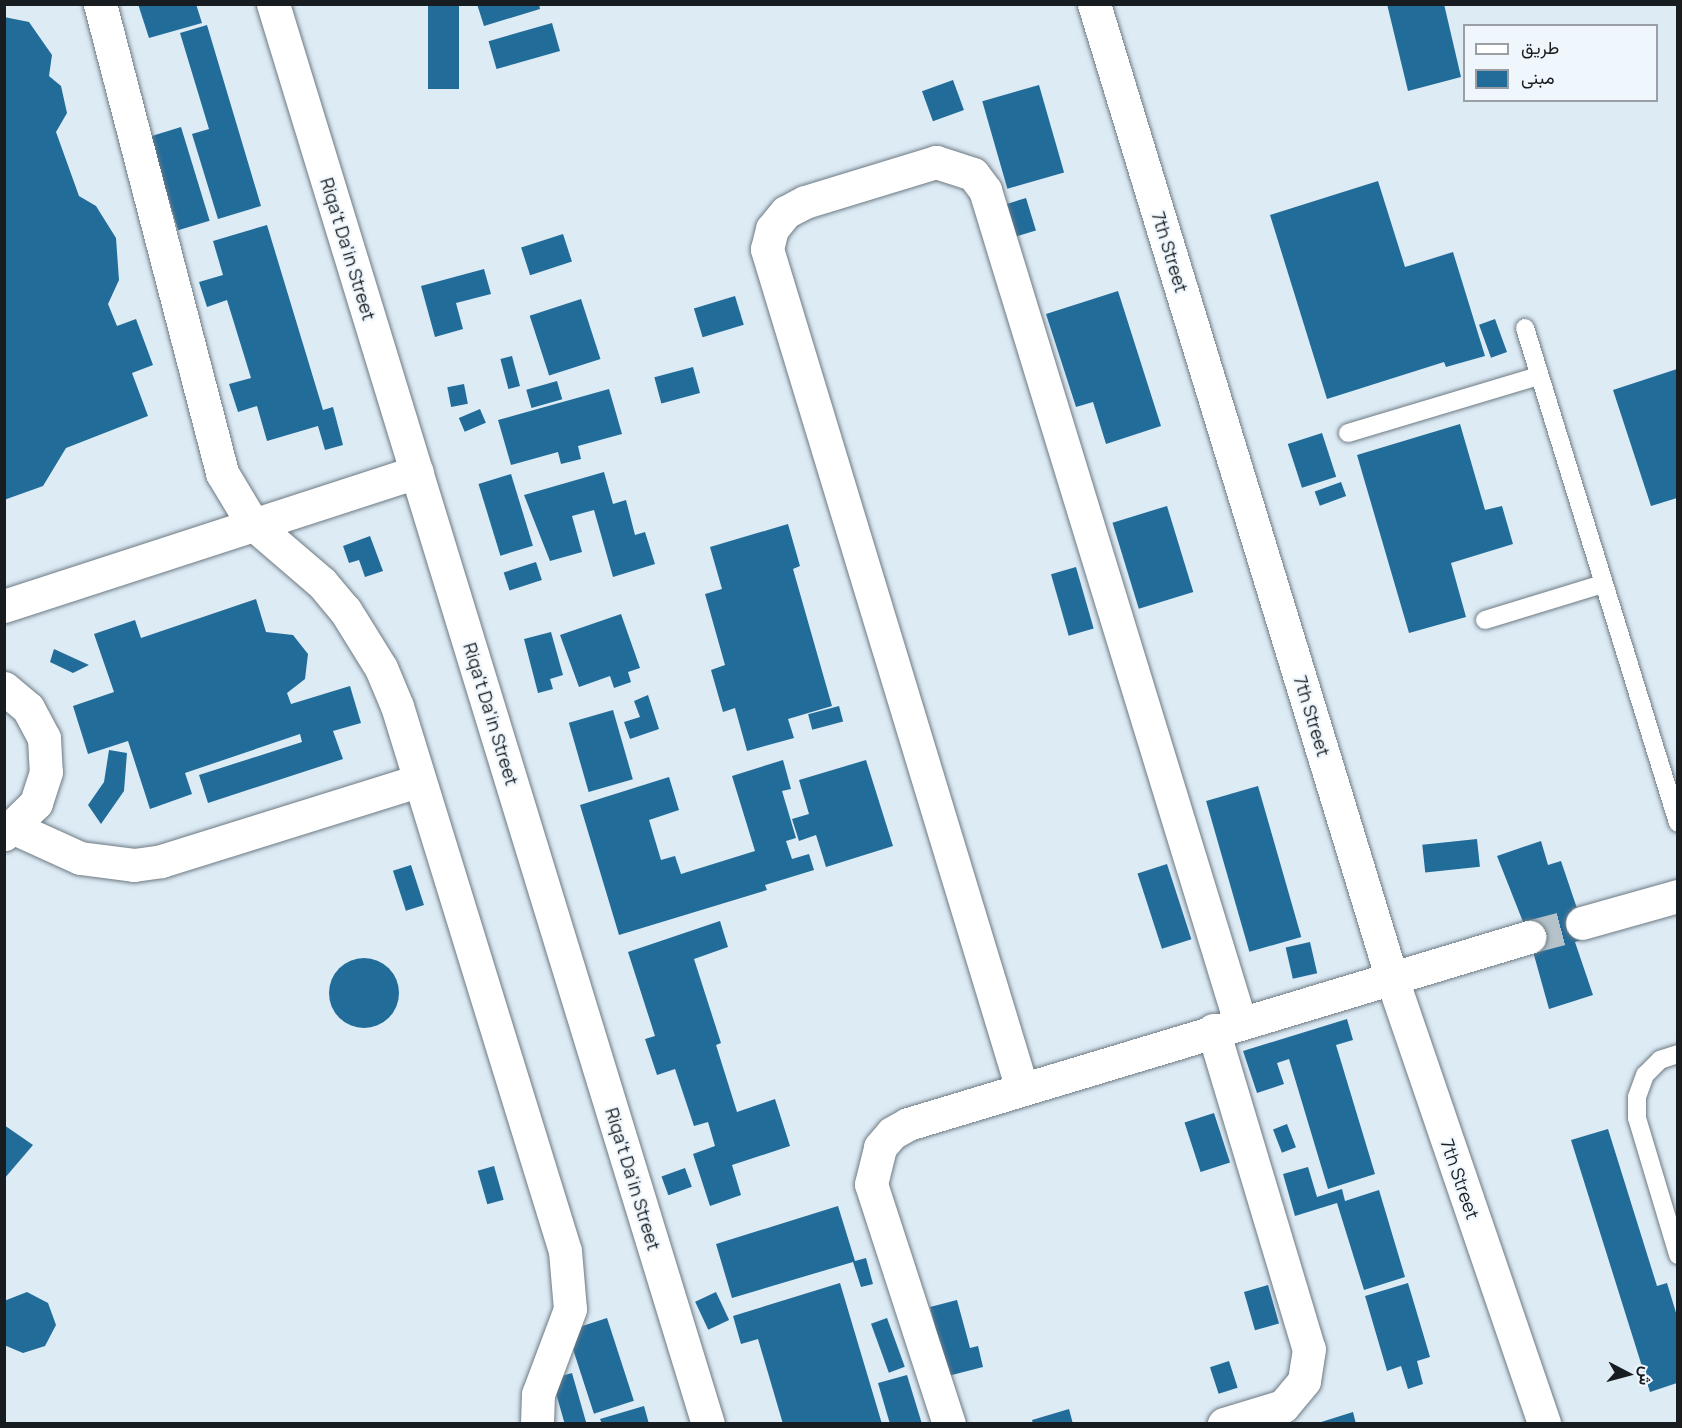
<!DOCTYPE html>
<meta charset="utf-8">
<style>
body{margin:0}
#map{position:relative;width:1682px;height:1428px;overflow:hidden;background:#ddebf5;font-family:Manrope,Vazirmatn,sans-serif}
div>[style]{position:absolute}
.building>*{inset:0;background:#226c9a;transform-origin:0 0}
.round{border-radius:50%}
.street-tunnel>*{height:33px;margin-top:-16.5px;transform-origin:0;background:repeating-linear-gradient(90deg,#b5c2ca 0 33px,transparent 0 49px)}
.roads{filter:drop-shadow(0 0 2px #6d7a83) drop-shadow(0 0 2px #6d7a83)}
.lane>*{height:18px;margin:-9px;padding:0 9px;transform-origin:9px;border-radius:9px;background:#fff}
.street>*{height:33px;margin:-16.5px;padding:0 16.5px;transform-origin:16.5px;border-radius:16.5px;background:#fff}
span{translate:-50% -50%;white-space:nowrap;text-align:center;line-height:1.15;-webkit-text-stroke:4.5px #eff7fd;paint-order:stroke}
.street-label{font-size:18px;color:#171c20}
.frame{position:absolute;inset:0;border:6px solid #171c20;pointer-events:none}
.legend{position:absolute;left:1463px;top:24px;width:195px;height:78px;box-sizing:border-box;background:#eff7fd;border:2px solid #999fa5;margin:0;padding:8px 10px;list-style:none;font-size:18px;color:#171c20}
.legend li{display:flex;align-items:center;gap:12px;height:30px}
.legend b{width:30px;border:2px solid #999fa5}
.north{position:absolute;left:1598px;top:1344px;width:60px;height:60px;-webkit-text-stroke:4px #eff7fd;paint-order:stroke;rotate:96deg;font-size:16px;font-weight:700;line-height:24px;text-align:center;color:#171c20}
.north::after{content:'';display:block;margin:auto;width:21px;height:27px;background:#171c20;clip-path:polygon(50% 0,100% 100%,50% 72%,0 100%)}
</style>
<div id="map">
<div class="building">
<i style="clip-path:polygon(138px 4px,196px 4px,202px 23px,149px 38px)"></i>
<i style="left:428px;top:4px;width:31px;height:85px"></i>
<i style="clip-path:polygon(477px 4px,539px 4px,540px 9px,484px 26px)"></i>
<i style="clip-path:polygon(1387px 4px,1444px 4px,1461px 77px,1408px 91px)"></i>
<i style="clip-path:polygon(4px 17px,29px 22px,52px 55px,49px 76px,61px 86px,67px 113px,56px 132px,79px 196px,96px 206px,116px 238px,119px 280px,108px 304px,117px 326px,136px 319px,153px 365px,132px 373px,148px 416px,66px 448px,43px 486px,4px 500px)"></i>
<i style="left:552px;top:23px;width:29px;height:66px;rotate:74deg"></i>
<i style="clip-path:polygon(207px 25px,261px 206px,218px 219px,192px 134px,209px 129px,180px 33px)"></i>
<i style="left:953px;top:80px;width:32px;height:33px;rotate:70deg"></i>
<i style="left:1039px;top:85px;width:91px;height:59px;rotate:74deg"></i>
<i style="left:181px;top:127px;width:98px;height:33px;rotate:73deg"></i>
<i style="clip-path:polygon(1378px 181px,1405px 267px,1453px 252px,1485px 356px,1446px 367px,1444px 362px,1327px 399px,1270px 215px)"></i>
<i style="left:1026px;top:198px;width:34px;height:21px;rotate:73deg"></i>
<i style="clip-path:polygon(267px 225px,323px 410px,333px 407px,343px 445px,325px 450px,318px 426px,267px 441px,257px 406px,238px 412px,229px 384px,251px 378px,227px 300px,207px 307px,199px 282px,223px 275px,213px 241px)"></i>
<i style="left:563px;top:234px;width:29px;height:44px;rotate:72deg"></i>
<i style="clip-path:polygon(484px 269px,491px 294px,456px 303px,463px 329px,435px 337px,421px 286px)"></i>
<i style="clip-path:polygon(1118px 291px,1161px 426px,1106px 444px,1093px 402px,1076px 407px,1046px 314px)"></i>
<i style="left:735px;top:296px;width:30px;height:43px;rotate:73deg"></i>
<i style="left:581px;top:299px;width:63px;height:54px;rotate:72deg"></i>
<i style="left:1495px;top:319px;width:35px;height:17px;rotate:70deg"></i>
<i style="left:512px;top:356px;width:31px;height:12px;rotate:75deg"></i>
<i style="left:693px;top:367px;width:27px;height:40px;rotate:75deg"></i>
<i style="clip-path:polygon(1677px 369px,1677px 498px,1651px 506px,1613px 390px)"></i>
<i style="left:557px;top:381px;width:19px;height:32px;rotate:74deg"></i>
<i style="left:464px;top:384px;width:20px;height:17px;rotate:79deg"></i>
<i style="clip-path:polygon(609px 389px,622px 434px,578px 446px,581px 459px,561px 464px,558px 452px,511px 465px,498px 420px)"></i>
<i style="left:480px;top:409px;width:15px;height:23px;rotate:67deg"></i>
<i style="clip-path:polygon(1460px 424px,1485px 510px,1502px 506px,1513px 544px,1451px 563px,1466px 617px,1409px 633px,1357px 455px)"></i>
<i style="left:1322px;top:433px;width:46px;height:36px;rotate:72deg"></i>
<i style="clip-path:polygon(604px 472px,613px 504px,626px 500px,635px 535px,645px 532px,655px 564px,613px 577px,594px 510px,572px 516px,582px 552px,550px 561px,524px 495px)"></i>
<i style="left:511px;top:474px;width:75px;height:34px;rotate:73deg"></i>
<i style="left:1341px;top:482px;width:15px;height:28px;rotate:70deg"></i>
<i style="left:1167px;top:506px;width:90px;height:57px;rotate:73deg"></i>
<i style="clip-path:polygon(788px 524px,800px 566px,793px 569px,832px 706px,788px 719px,794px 738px,747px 751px,735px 708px,723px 712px,711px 670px,725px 665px,705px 594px,722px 589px,710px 547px)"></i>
<i style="clip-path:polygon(370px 536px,383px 571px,365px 577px,359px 560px,349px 563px,343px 546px)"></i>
<i style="left:536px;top:562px;width:19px;height:34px;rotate:72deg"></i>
<i style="left:1076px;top:567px;width:64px;height:26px;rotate:74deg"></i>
<i style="clip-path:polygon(256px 599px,266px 632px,293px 635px,308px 654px,305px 679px,287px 693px,291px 704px,350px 686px,361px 723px,333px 731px,343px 759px,208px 803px,199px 775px,302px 742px,300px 734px,185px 773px,192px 794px,150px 809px,128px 741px,88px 754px,73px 706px,114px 692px,94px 634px,135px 620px,141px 638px)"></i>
<i style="clip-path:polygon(621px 614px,640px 668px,628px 672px,631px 682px,614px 688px,610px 676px,579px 687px,560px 635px)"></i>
<i style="clip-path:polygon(551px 632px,563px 675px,550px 679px,553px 689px,538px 693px,524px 639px)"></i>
<i style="clip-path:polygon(54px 649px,89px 665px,73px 673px,50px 662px)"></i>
<i style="clip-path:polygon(648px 695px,659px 729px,630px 739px,624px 722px,640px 717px,634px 701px)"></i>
<i style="left:839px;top:706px;width:16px;height:32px;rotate:75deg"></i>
<i style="left:613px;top:710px;width:72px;height:46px;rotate:74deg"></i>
<i style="clip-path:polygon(109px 750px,127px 753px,124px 791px,101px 824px,88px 805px,104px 782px)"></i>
<i style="clip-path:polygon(783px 760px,791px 789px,782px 791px,796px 838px,786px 841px,792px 859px,809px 854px,814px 870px,765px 885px,767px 890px,619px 935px,580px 805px,669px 777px,679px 810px,649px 820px,661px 860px,675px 856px,681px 874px,755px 851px,732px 776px)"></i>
<i style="clip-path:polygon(866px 760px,893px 846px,826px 867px,816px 835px,799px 841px,792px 819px,809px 814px,799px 780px)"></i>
<i style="left:1258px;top:786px;width:157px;height:54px;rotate:74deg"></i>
<i style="left:1477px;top:839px;width:28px;height:55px;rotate:84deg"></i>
<i style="clip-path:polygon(1541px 841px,1548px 865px,1561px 861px,1587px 938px,1575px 942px,1593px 995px,1549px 1009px,1529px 937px,1497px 856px)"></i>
<i style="left:1167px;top:864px;width:79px;height:31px;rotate:72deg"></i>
<i style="left:411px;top:865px;width:42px;height:19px;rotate:72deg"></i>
<i style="clip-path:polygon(720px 921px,728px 947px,694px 959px,721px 1043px,716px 1045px,737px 1112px,775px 1099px,790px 1146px,732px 1165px,741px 1195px,710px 1206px,693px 1154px,715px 1146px,708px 1122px,694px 1126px,675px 1069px,657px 1075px,645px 1039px,655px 1036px,628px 952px)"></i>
<i style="left:1310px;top:942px;width:32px;height:25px;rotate:77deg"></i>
<i class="round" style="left:329px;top:958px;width:70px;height:70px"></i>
<i style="clip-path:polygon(1347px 1019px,1353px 1040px,1336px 1045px,1375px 1174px,1328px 1189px,1289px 1059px,1277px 1063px,1284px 1084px,1257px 1093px,1243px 1051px)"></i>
<i style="left:1214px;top:1113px;width:52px;height:31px;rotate:72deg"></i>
<i style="left:1287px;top:1124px;width:25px;height:15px;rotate:69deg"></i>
<i style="clip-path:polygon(4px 1125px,33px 1145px,4px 1179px)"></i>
<i style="clip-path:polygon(1608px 1129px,1657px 1286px,1667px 1283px,1677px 1316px,1677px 1383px,1650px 1392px,1571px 1140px)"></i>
<i style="left:494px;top:1166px;width:35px;height:17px;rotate:74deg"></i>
<i style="clip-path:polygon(1308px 1167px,1317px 1197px,1342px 1189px,1345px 1201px,1379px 1190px,1405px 1277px,1364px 1290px,1337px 1203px,1295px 1216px,1283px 1174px)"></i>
<i style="left:685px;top:1168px;width:20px;height:25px;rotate:70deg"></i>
<i style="clip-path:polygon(838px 1206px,855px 1261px,866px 1258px,873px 1284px,861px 1287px,853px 1262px,732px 1298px,716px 1244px)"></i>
<i style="clip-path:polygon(840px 1283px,882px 1424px,783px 1424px,758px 1339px,741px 1344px,733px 1316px)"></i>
<i style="clip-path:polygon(1408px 1283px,1430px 1357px,1417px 1361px,1423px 1384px,1408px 1389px,1401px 1366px,1387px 1371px,1365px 1296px)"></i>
<i style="left:1268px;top:1285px;width:40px;height:25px;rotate:74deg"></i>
<i style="clip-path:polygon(27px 1292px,48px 1303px,56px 1325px,45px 1346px,23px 1353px,4px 1345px,4px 1301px)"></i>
<i style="left:716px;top:1292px;width:31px;height:23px;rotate:65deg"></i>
<i style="clip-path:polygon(957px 1300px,970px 1348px,978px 1346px,983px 1367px,948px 1376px,930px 1307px)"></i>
<i style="left:607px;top:1318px;width:87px;height:42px;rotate:72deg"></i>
<i style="left:887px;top:1318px;width:52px;height:17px;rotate:70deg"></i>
<i style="left:1229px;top:1361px;width:28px;height:20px;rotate:72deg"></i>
<i style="left:572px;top:1373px;width:53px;height:21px;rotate:74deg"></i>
<i style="clip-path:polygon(907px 1375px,922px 1424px,890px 1424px,878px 1383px)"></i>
<i style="clip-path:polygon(644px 1406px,649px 1424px,602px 1424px,600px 1419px)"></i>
<i style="clip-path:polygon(1069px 1409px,1073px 1424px,1033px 1424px,1032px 1420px)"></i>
<i style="clip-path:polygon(1353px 1412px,1356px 1424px,1318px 1424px,1318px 1423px)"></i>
</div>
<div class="street-tunnel">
<i style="left:1529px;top:937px;width:55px;rotate:-14.8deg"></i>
</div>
<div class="roads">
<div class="lane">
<i style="left:1525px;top:328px;width:518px;rotate:72.82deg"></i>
<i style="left:1348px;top:433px;width:198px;rotate:-16.7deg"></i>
<i style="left:1485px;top:620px;width:123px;rotate:-17deg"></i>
<i style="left:1678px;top:1054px;width:19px;rotate:162deg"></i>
<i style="left:1660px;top:1060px;width:21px;rotate:135deg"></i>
<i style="left:1645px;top:1075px;width:23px;rotate:110deg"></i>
<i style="left:1637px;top:1097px;width:21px;rotate:90deg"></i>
<i style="left:1637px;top:1118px;width:143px;rotate:73.3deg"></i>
</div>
<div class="street">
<i style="left:100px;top:4px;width:485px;rotate:75.4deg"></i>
<i style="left:222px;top:473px;width:58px;rotate:59deg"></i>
<i style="left:252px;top:523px;width:92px;rotate:40.6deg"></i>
<i style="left:322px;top:583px;width:35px;rotate:50deg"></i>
<i style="left:345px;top:610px;width:68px;rotate:58.2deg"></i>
<i style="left:381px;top:668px;width:41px;rotate:67.2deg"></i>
<i style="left:397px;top:706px;width:570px;rotate:72.87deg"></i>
<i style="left:565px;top:1251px;width:58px;rotate:85.1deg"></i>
<i style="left:570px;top:1309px;width:91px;rotate:110.6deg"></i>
<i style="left:538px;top:1394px;width:30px;rotate:92deg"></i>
<i style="left:273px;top:4px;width:1485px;rotate:72.97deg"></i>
<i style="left:1094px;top:4px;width:1016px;rotate:73.01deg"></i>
<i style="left:1391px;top:976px;width:473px;rotate:71.1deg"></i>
<i style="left:4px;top:606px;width:434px;rotate:-18deg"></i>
<i style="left:4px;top:688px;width:31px;rotate:40deg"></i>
<i style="left:28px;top:708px;width:34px;rotate:62deg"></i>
<i style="left:44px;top:738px;width:34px;rotate:87deg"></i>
<i style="left:46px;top:772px;width:33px;rotate:108deg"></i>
<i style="left:36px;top:803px;width:45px;rotate:135.9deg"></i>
<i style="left:14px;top:828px;width:72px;rotate:24.4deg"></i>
<i style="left:80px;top:858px;width:54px;rotate:7.4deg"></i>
<i style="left:134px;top:865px;width:27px;rotate:-8deg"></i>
<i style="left:161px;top:861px;width:269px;rotate:-17.3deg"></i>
<i style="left:1582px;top:923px;width:100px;rotate:-15.7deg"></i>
<i style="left:1213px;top:1030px;width:333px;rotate:73.3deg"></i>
<i style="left:1309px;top:1349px;width:32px;rotate:99deg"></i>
<i style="left:1304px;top:1381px;width:33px;rotate:130deg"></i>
<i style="left:1283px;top:1406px;width:62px;rotate:163deg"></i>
<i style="left:1022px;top:1089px;width:878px;rotate:-106.89deg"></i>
<i style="left:767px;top:249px;width:21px;rotate:-76deg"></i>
<i style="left:772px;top:229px;width:22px;rotate:-51deg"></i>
<i style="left:786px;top:212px;width:21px;rotate:-28deg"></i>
<i style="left:805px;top:202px;width:137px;rotate:-17deg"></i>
<i style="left:936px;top:162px;width:39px;rotate:18deg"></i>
<i style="left:973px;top:174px;width:20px;rotate:53deg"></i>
<i style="left:985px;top:190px;width:870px;rotate:72.96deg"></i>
<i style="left:949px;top:1424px;width:252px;rotate:-108deg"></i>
<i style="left:871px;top:1184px;width:38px;rotate:-76deg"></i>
<i style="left:880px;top:1147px;width:18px;rotate:-49deg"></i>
<i style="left:892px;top:1133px;width:18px;rotate:-29deg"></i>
<i style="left:908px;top:1124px;width:649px;rotate:-16.76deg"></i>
</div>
</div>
<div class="street-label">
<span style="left:348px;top:249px;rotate:73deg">Riqa't Da'in Street</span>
<span style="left:1170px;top:252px;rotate:73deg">7th Street</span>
<span style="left:491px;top:714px;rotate:73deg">Riqa't Da'in Street</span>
<span style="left:1312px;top:716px;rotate:73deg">7th Street</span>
<span style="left:633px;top:1179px;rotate:73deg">Riqa't Da'in Street</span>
<span style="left:1460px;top:1179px;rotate:71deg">7th Street</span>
</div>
<div class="frame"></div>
<ul class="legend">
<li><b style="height:8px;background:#fff"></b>طريق</li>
<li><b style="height:16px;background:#226c9a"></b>مبنى</li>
</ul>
<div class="north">ش</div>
</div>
